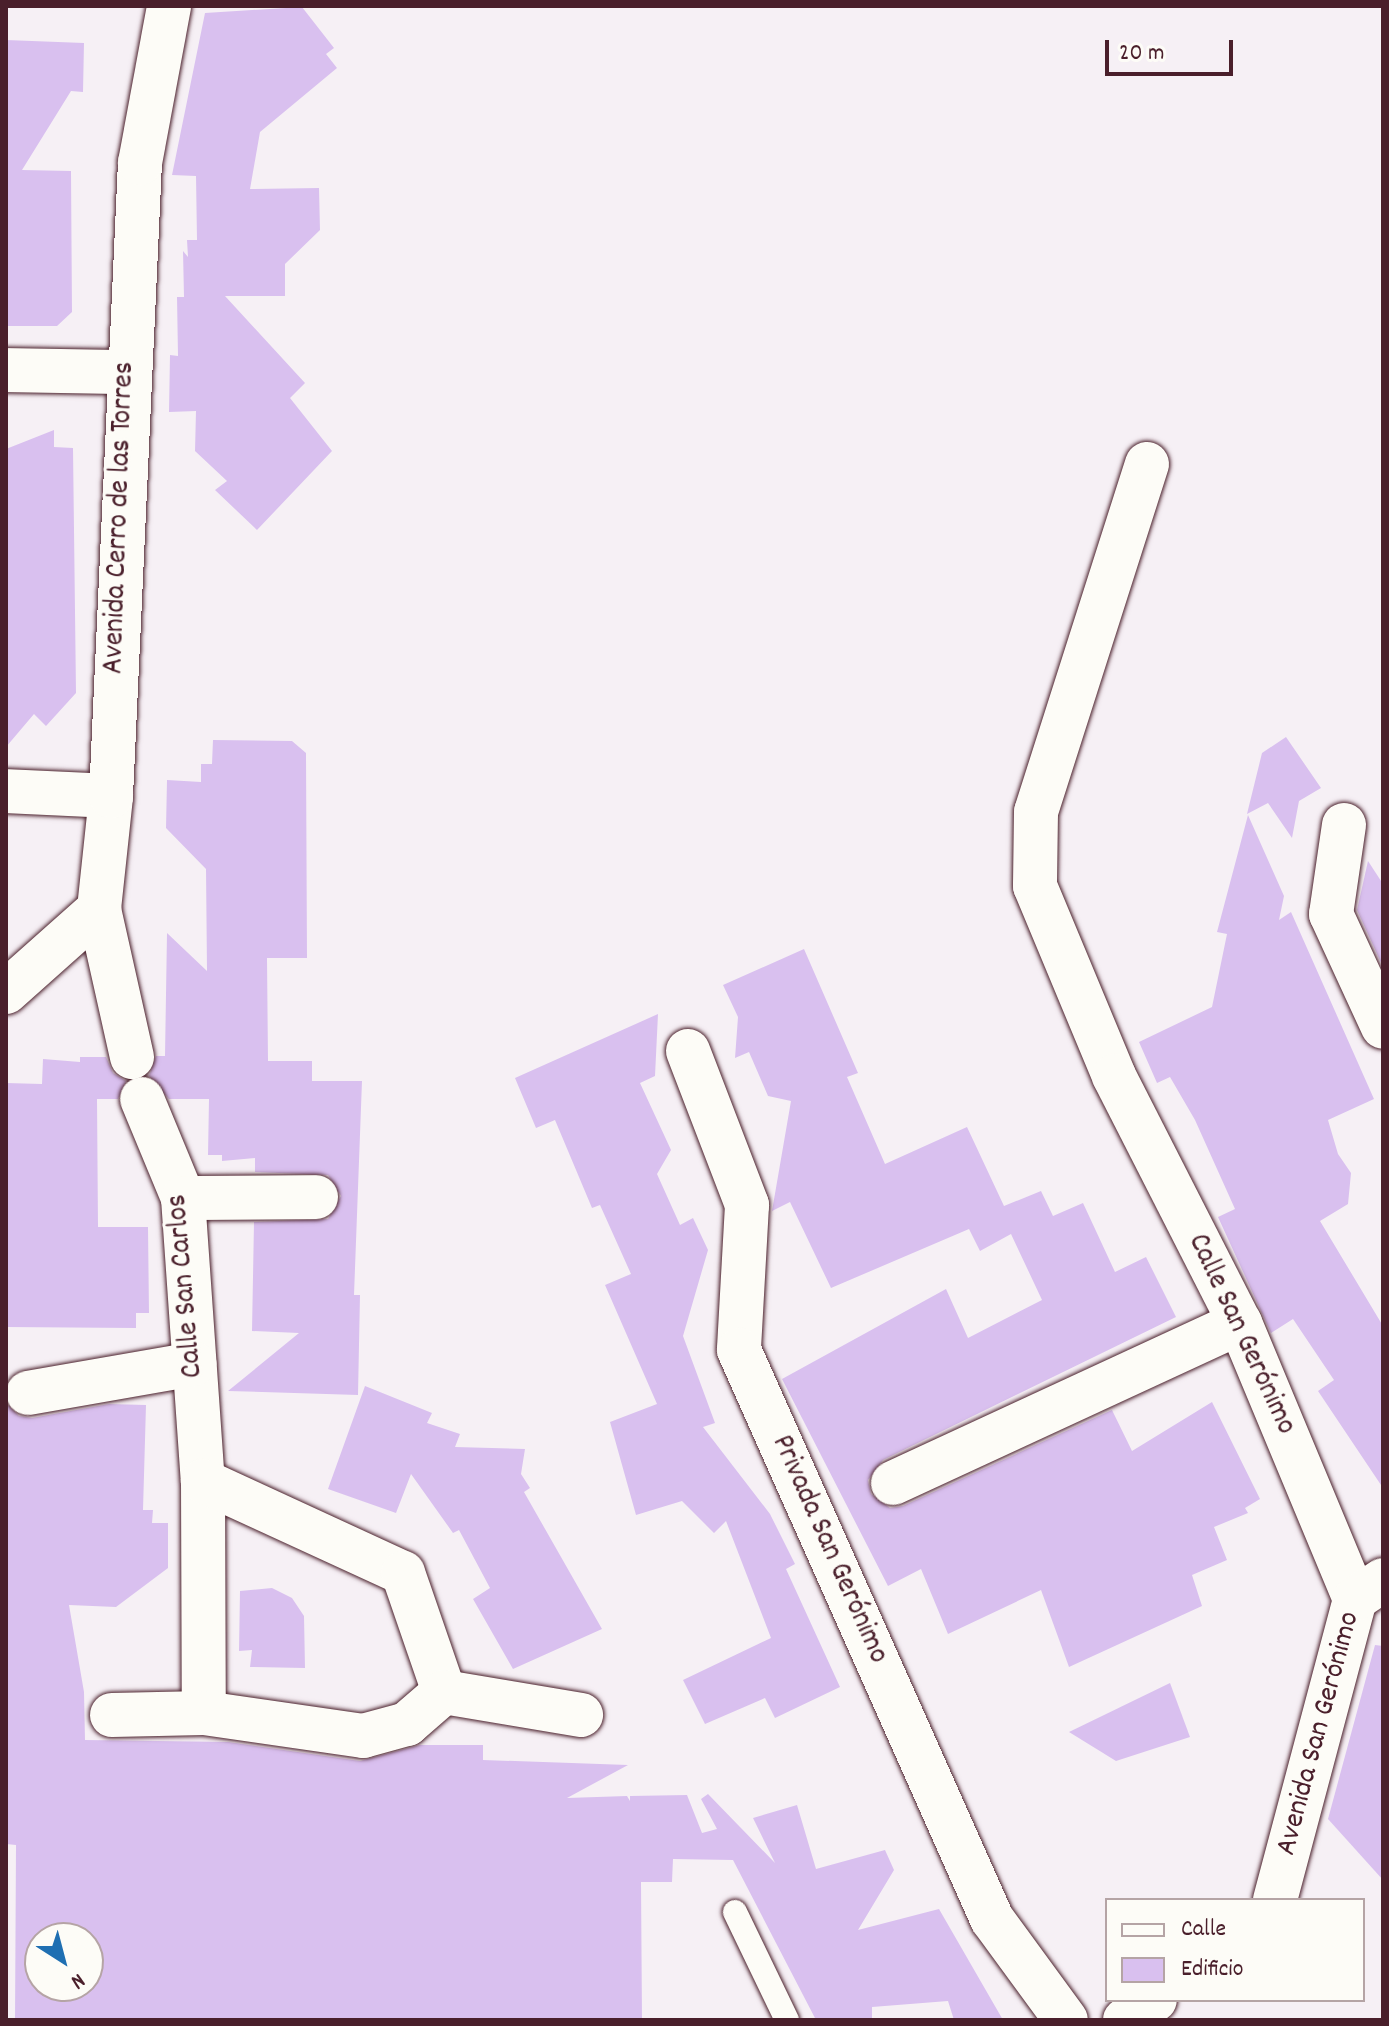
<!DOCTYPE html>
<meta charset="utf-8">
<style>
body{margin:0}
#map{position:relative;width:1389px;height:2026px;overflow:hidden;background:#f6f0f5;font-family:Dekko,sans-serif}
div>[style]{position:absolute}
.building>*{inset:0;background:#d9c0ef}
.roads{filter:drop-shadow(0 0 2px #4a1f2b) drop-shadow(0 0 2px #4a1f2b)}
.lane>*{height:24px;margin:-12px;padding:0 12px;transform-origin:12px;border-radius:12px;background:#fdfcf7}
.street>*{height:44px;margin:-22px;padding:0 22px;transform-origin:22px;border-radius:22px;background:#fdfcf7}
span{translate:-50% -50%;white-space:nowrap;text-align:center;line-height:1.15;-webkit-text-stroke:6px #fdfcf7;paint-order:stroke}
.street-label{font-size:30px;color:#4a1f2b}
.frame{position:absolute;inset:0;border:8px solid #4a1f2b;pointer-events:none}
.legend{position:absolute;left:1105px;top:1898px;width:260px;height:104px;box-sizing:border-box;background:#fdfcf7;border:2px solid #b5a4a5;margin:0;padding:10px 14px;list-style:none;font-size:24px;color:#4a1f2b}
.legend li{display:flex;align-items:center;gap:16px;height:40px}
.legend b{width:40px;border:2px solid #b5a4a5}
.north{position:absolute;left:24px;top:1922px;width:80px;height:80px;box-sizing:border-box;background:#fdfcf7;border:2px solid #b5a4a5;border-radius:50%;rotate:144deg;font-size:22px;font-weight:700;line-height:32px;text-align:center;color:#4a1f2b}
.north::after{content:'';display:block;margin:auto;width:28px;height:36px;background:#1f6fb2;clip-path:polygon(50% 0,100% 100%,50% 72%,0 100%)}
.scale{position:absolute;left:1105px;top:40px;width:128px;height:36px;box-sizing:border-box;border:4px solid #4a1f2b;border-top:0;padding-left:10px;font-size:24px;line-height:28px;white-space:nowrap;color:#4a1f2b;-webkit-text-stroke:6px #fdfcf7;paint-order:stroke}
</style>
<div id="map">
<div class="building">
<i style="clip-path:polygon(302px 7px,334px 48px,326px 54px,337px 68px,260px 132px,250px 189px,319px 188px,320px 230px,285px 264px,285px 296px,225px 296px,305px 383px,290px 398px,332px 451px,257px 530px,215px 490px,227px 481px,195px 451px,196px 411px,169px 412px,170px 355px,178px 356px,177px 297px,184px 297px,183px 251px,188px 257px,187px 240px,197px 240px,196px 176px,172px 175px,205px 13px)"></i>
<i style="clip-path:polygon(6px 40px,84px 43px,83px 92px,71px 91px,22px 170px,71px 171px,72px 312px,57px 326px,6px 326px)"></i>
<i style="clip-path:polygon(54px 430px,54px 447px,73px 448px,76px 693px,46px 726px,34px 714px,6px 747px,6px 449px)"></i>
<i style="clip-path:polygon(1286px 737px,1321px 788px,1299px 801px,1292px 838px,1268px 803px,1247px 814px,1262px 753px)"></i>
<i style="clip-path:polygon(213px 740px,292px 741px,306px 753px,307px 958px,267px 958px,268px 1061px,312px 1061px,312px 1081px,362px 1081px,354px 1295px,360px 1295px,358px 1395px,228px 1391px,299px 1333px,252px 1331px,254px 1222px,328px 1219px,341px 1196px,328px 1175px,255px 1172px,255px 1158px,222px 1161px,222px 1155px,208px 1155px,209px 1099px,169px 1099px,149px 1076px,156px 1056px,165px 1056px,167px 933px,207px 971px,206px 869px,166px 828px,167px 780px,201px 782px,201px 764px,212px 764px)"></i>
<i style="clip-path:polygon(1248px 815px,1284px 896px,1279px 920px,1291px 912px,1374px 1099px,1328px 1120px,1338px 1154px,1351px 1173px,1348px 1204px,1320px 1221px,1383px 1326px,1383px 1488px,1318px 1391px,1334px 1380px,1293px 1319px,1271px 1333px,1218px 1217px,1235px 1209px,1195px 1120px,1170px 1077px,1157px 1083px,1139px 1042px,1212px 1007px,1227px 934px,1217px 932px)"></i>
<i style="clip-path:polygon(1368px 861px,1383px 884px,1383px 967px,1357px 910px)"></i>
<i style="clip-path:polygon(804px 949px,858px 1073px,847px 1077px,885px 1164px,967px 1127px,1004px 1206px,1041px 1191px,1053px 1216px,1083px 1203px,1115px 1272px,1146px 1257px,1176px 1317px,883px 1460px,868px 1480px,871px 1494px,890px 1508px,903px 1506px,1112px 1410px,1132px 1451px,1212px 1402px,1260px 1499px,1245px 1508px,1248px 1513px,1214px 1527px,1227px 1560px,1192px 1575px,1202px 1606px,1069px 1667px,1041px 1590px,948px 1634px,921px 1569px,888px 1586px,782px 1379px,946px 1289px,968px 1338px,1042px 1300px,1011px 1234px,980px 1251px,969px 1229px,831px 1288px,790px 1202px,772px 1211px,791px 1101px,768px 1096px,749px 1052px,735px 1058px,738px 1017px,723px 985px)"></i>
<i style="clip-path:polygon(658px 1014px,655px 1076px,640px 1083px,671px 1150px,657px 1174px,680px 1225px,693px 1218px,708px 1250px,683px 1336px,715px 1423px,703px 1427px,770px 1514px,795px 1564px,786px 1569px,840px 1687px,775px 1718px,765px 1698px,705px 1724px,683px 1680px,771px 1638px,726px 1521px,714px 1533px,682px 1501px,636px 1515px,610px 1422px,657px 1404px,605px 1285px,631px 1274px,600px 1205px,592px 1208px,555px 1120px,536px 1128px,515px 1078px)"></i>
<i style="clip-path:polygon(80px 1057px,106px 1057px,113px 1073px,126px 1081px,118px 1099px,97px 1099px,98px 1227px,148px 1227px,149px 1313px,136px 1313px,136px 1328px,6px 1327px,6px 1083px,42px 1084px,43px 1059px,80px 1062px)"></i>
<i style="clip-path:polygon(365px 1386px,432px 1413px,427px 1423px,460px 1434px,455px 1447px,525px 1449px,521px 1474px,530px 1488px,524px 1492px,602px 1629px,513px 1669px,473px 1599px,490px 1588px,459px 1530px,453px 1533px,411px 1474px,396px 1513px,328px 1489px)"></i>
<i style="clip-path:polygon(evenodd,6px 1403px,19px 1416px,32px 1418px,109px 1404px,146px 1405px,143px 1510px,153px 1510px,152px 1523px,168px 1523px,168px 1568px,116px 1607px,69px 1605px,84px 1692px,85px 1740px,228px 1742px,360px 1761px,420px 1745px,483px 1745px,483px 1760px,628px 1765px,567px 1798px,627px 1796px,630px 1801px,630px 1796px,687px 1795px,702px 1833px,717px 1829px,701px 1799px,708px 1794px,775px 1863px,753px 1818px,797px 1805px,816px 1869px,885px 1850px,894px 1870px,858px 1930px,939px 1909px,1003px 2020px,954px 2020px,948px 2001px,872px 2007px,872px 2020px,816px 2020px,733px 1860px,673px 1859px,672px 1882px,641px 1882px,642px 2020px,15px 2020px,16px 1845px,6px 1844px,6px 1403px,40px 1938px,88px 1938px,88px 1986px,40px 1986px,40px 1938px)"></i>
<i style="clip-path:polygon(272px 1588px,292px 1598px,304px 1616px,305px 1668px,250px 1667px,252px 1650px,239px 1651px,240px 1591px)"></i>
<i style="clip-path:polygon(1375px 1645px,1383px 1646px,1383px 1880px,1328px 1819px)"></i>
<i style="clip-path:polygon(1170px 1683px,1190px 1737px,1116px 1761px,1069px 1732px)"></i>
</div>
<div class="roads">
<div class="lane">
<i style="left:735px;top:1912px;width:120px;rotate:64.3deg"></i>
</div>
<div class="street">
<i style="left:6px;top:370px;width:120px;rotate:1deg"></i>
<i style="left:1147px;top:464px;width:365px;rotate:107.7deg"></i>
<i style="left:1036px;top:812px;width:74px;rotate:90.8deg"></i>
<i style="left:1035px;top:886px;width:206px;rotate:67.4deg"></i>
<i style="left:1114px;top:1076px;width:277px;rotate:63deg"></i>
<i style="left:1240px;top:1323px;width:299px;rotate:67.4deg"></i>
<i style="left:6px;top:791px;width:105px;rotate:2.7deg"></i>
<i style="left:1344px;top:825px;width:90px;rotate:98.3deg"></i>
<i style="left:1331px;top:914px;width:124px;rotate:65.3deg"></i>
<i style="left:6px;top:992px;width:125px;rotate:-41.7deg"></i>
<i style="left:688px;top:1051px;width:165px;rotate:69deg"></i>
<i style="left:747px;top:1205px;width:145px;rotate:93.2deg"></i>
<i style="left:739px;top:1350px;width:623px;rotate:66.03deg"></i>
<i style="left:992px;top:1919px;width:125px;rotate:53.8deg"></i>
<i style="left:132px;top:1057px;width:152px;rotate:-102.6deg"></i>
<i style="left:99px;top:909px;width:114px;rotate:-83.9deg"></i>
<i style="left:111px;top:796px;width:634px;rotate:-87.38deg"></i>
<i style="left:140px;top:163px;width:160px;rotate:-79.5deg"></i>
<i style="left:142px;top:1099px;width:107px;rotate:67.5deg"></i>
<i style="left:183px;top:1198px;width:284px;rotate:86deg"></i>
<i style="left:203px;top:1481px;width:232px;rotate:89.8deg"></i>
<i style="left:183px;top:1198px;width:133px;rotate:-0.4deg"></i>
<i style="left:28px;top:1393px;width:169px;rotate:-9.9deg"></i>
<i style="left:203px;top:1481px;width:220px;rotate:24.7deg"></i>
<i style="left:403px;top:1573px;width:126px;rotate:71deg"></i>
<i style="left:893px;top:1483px;width:382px;rotate:-24.8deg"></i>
<i style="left:112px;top:1715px;width:92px;rotate:-1.2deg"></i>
<i style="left:204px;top:1713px;width:161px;rotate:8.2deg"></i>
<i style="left:363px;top:1736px;width:46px;rotate:-15.3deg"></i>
<i style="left:407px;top:1724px;width:49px;rotate:-40.9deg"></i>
<i style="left:444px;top:1692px;width:139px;rotate:9.5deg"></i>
<i style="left:1275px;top:1900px;width:311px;rotate:-75.1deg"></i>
<i style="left:1355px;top:1599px;width:34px;rotate:-34deg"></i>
<i style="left:1125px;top:2020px;width:36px;rotate:-34deg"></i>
</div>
</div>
<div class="street-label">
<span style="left:121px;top:518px;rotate:-88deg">Avenida Cerro de las Torres</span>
<span style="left:187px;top:1286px;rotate:-95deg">Calle San Carlos</span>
<span style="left:1240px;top:1335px;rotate:65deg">Calle San Gerónimo</span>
<span style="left:828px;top:1550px;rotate:66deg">Privada San Gerónimo</span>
<span style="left:1320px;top:1734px;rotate:-75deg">Avenida San Gerónimo</span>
</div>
<div class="frame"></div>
<ul class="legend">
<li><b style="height:10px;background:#fdfcf7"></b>Calle</li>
<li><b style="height:22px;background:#d9c0ef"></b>Edificio</li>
</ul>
<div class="north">N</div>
<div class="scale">20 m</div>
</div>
